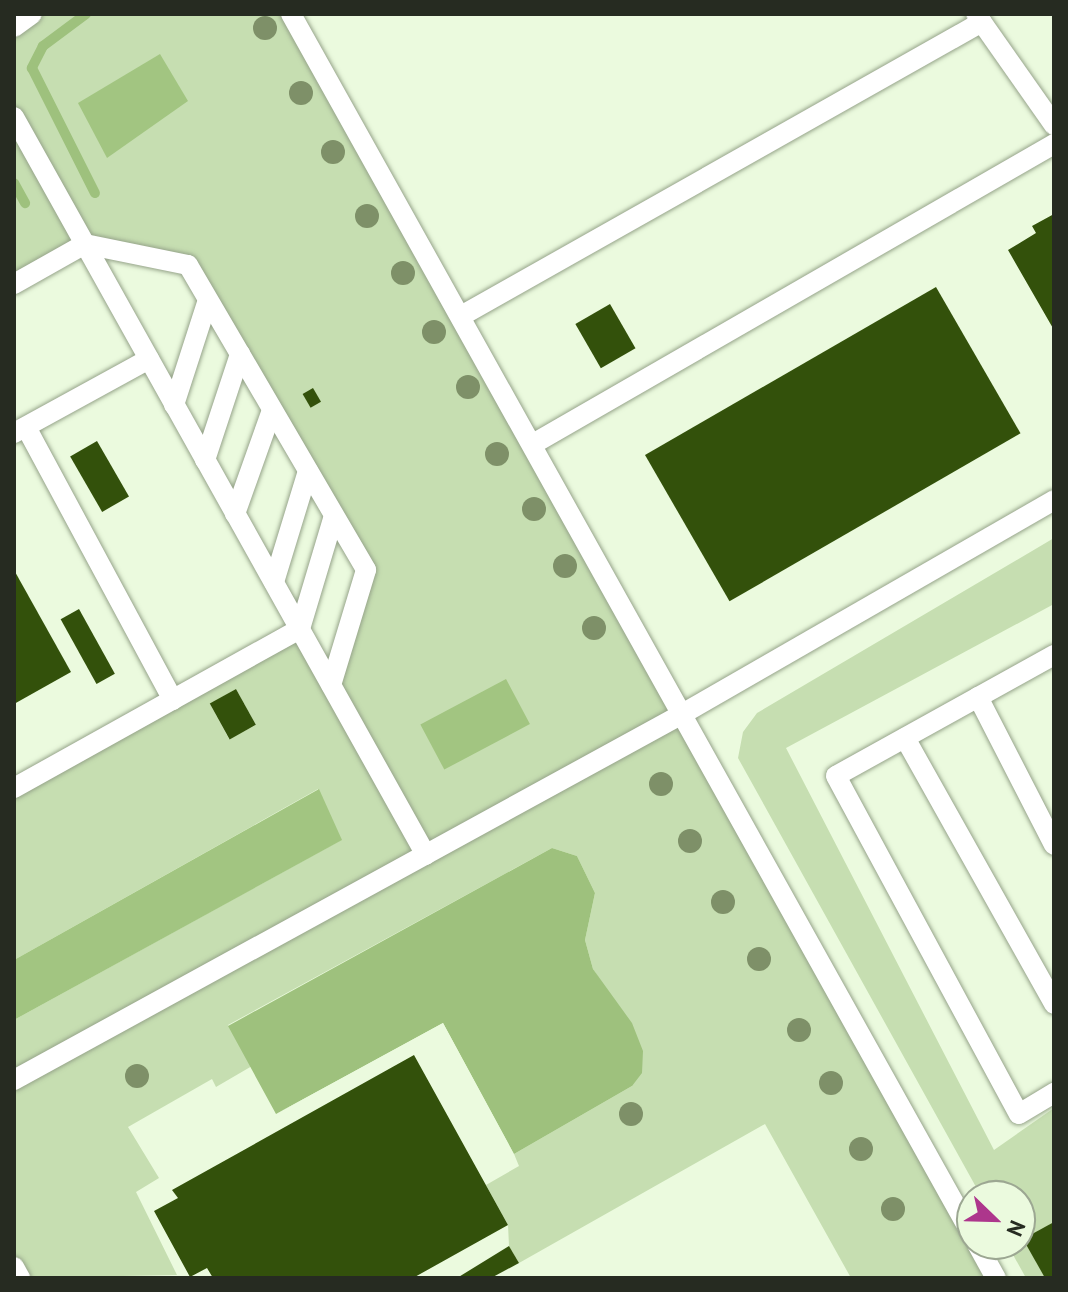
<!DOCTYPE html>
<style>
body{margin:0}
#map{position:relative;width:1068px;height:1292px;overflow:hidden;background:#ebfade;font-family:"PT Sans",sans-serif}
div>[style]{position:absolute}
.green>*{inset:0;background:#c6deb1}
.forest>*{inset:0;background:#a2c581;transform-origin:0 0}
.water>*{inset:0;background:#9ec17d}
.pier>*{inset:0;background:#ebfade}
.stream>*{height:10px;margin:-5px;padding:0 5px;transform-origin:5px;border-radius:5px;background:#9ec17d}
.building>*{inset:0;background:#33510b;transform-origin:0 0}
.roads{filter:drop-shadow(0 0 2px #96a48a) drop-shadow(0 0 2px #96a48a)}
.lane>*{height:20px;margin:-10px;padding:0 10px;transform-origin:10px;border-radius:10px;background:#fff}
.trees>*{width:24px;height:24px;margin:-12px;border-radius:50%;background:#7e9068}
span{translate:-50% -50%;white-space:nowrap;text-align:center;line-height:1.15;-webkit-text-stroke:8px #ebfade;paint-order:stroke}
.frame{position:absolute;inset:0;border:16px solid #262b21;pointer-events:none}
.north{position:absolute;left:956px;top:1180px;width:80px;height:80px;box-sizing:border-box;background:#ebfade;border:2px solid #9ca792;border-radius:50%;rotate:113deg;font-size:22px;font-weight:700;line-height:32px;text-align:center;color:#262b21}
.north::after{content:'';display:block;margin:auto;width:28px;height:36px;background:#ad368c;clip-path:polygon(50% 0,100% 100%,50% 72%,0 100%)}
</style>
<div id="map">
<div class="green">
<i style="clip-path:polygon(evenodd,32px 14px,291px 14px,996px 1278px,851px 1278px,765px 1124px,519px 1263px,509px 1246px,508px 1225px,486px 1185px,519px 1166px,514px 1154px,632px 1086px,611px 997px,593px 969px,585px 940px,595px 893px,577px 856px,552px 848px,228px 1025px,252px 1066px,216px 1087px,212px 1079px,128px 1127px,159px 1178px,136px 1192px,177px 1275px,14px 1278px,14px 1020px,341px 840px,318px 789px,14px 960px,14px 788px,300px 629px,330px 683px,366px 570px,188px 265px,85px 244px,14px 284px,14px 27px,32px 14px,236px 689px,256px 725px,229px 739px,210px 704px,236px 689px)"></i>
<i style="clip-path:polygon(1054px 538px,1054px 604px,786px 748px,994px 1150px,1054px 1108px,1054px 1278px,1026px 1278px,1007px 1244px,1020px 1244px,1020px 1196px,981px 1196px,738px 758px,743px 732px,757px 713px)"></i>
</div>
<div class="forest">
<i style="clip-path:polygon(160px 54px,188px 101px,107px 158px,78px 103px)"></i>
<i style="left:506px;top:679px;width:51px;height:97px;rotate:62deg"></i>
<i style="clip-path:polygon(319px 789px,342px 840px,14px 1020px,14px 960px)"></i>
</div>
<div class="water">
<i style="clip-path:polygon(552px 848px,577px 856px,595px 893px,585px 940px,593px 969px,632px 1023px,643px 1051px,642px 1073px,632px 1086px,514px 1154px,443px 1023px,276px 1114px,228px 1026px)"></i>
</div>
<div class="pier">
<i style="clip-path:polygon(443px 1023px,516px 1158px,441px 1029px,276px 1114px)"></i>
</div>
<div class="stream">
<i style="left:86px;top:14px;width:54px;rotate:143.3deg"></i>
<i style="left:43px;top:46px;width:25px;rotate:117deg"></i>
<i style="left:32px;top:68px;width:140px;rotate:63.3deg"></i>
<i style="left:14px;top:183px;width:23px;rotate:61deg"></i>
</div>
<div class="building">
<i style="clip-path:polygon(1054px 214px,1054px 330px,1008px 250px,1036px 233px,1032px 226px)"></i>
<i style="left:936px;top:287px;width:169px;height:336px;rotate:60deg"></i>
<i style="left:610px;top:304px;width:51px;height:40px;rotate:60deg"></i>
<i style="left:313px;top:388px;width:16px;height:12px;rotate:60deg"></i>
<i style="left:97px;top:441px;width:64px;height:31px;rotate:60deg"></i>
<i style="clip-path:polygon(14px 570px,71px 672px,14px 704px)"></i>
<i style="left:79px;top:609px;width:74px;height:21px;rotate:61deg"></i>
<i style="left:236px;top:689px;width:41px;height:30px;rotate:61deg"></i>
<i style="clip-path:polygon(414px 1055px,508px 1225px,413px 1278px,213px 1278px,207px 1268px,190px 1277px,154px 1211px,178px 1198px,172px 1190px)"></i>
<i style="clip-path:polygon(1054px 1222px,1054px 1278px,1045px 1278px,1023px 1239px)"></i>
<i style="clip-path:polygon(509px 1246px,519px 1263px,491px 1278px,457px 1278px)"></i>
</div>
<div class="roads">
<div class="lane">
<i style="left:291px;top:14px;width:1398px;rotate:60.85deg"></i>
<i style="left:976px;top:14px;width:136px;rotate:54.9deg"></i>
<i style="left:14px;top:27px;width:22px;rotate:-36deg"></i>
<i style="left:14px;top:117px;width:845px;rotate:60.83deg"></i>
<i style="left:14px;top:284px;width:81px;rotate:-29.4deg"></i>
<i style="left:85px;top:244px;width:105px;rotate:11.5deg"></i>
<i style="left:188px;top:265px;width:353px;rotate:59.7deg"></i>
<i style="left:366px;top:570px;width:120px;rotate:106.9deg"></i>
<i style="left:461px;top:316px;width:598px;rotate:-29.44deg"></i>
<i style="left:174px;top:405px;width:110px;rotate:-72.1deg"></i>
<i style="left:26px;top:427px;width:310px;rotate:61.7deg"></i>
<i style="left:14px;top:433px;width:154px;rotate:-28.7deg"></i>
<i style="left:533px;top:444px;width:601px;rotate:-29.93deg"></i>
<i style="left:205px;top:460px;width:112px;rotate:-71.7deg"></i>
<i style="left:235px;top:514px;width:110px;rotate:-70.4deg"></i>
<i style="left:274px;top:582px;width:116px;rotate:-73deg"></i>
<i style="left:1054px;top:655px;width:249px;rotate:151deg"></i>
<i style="left:836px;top:776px;width:384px;rotate:61.6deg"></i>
<i style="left:1019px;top:1114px;width:41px;rotate:-31deg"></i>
<i style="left:978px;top:697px;width:166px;rotate:62.8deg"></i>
<i style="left:905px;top:738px;width:305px;rotate:60.7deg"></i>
<i style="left:14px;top:788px;width:327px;rotate:-29.1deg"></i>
<i style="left:300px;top:629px;width:118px;rotate:-73.3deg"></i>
<i style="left:14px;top:1080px;width:764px;rotate:-28.71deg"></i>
<i style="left:684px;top:713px;width:427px;rotate:-29.9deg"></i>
<i style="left:977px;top:1244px;width:39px;rotate:61deg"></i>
<i style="left:14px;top:1267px;width:13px;rotate:61deg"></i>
</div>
</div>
<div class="trees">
<i style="left:265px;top:28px"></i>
<i style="left:301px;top:93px"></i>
<i style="left:333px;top:152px"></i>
<i style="left:367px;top:216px"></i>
<i style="left:403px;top:273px"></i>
<i style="left:434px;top:332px"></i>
<i style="left:468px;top:387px"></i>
<i style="left:497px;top:454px"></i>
<i style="left:534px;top:509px"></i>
<i style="left:565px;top:566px"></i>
<i style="left:594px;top:628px"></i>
<i style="left:661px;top:784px"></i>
<i style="left:690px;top:841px"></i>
<i style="left:723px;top:902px"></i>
<i style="left:759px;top:959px"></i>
<i style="left:799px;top:1030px"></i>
<i style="left:137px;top:1076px"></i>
<i style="left:831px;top:1083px"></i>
<i style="left:631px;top:1114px"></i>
<i style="left:861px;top:1149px"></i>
<i style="left:893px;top:1209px"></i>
</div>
<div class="frame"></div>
<div class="north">N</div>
</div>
